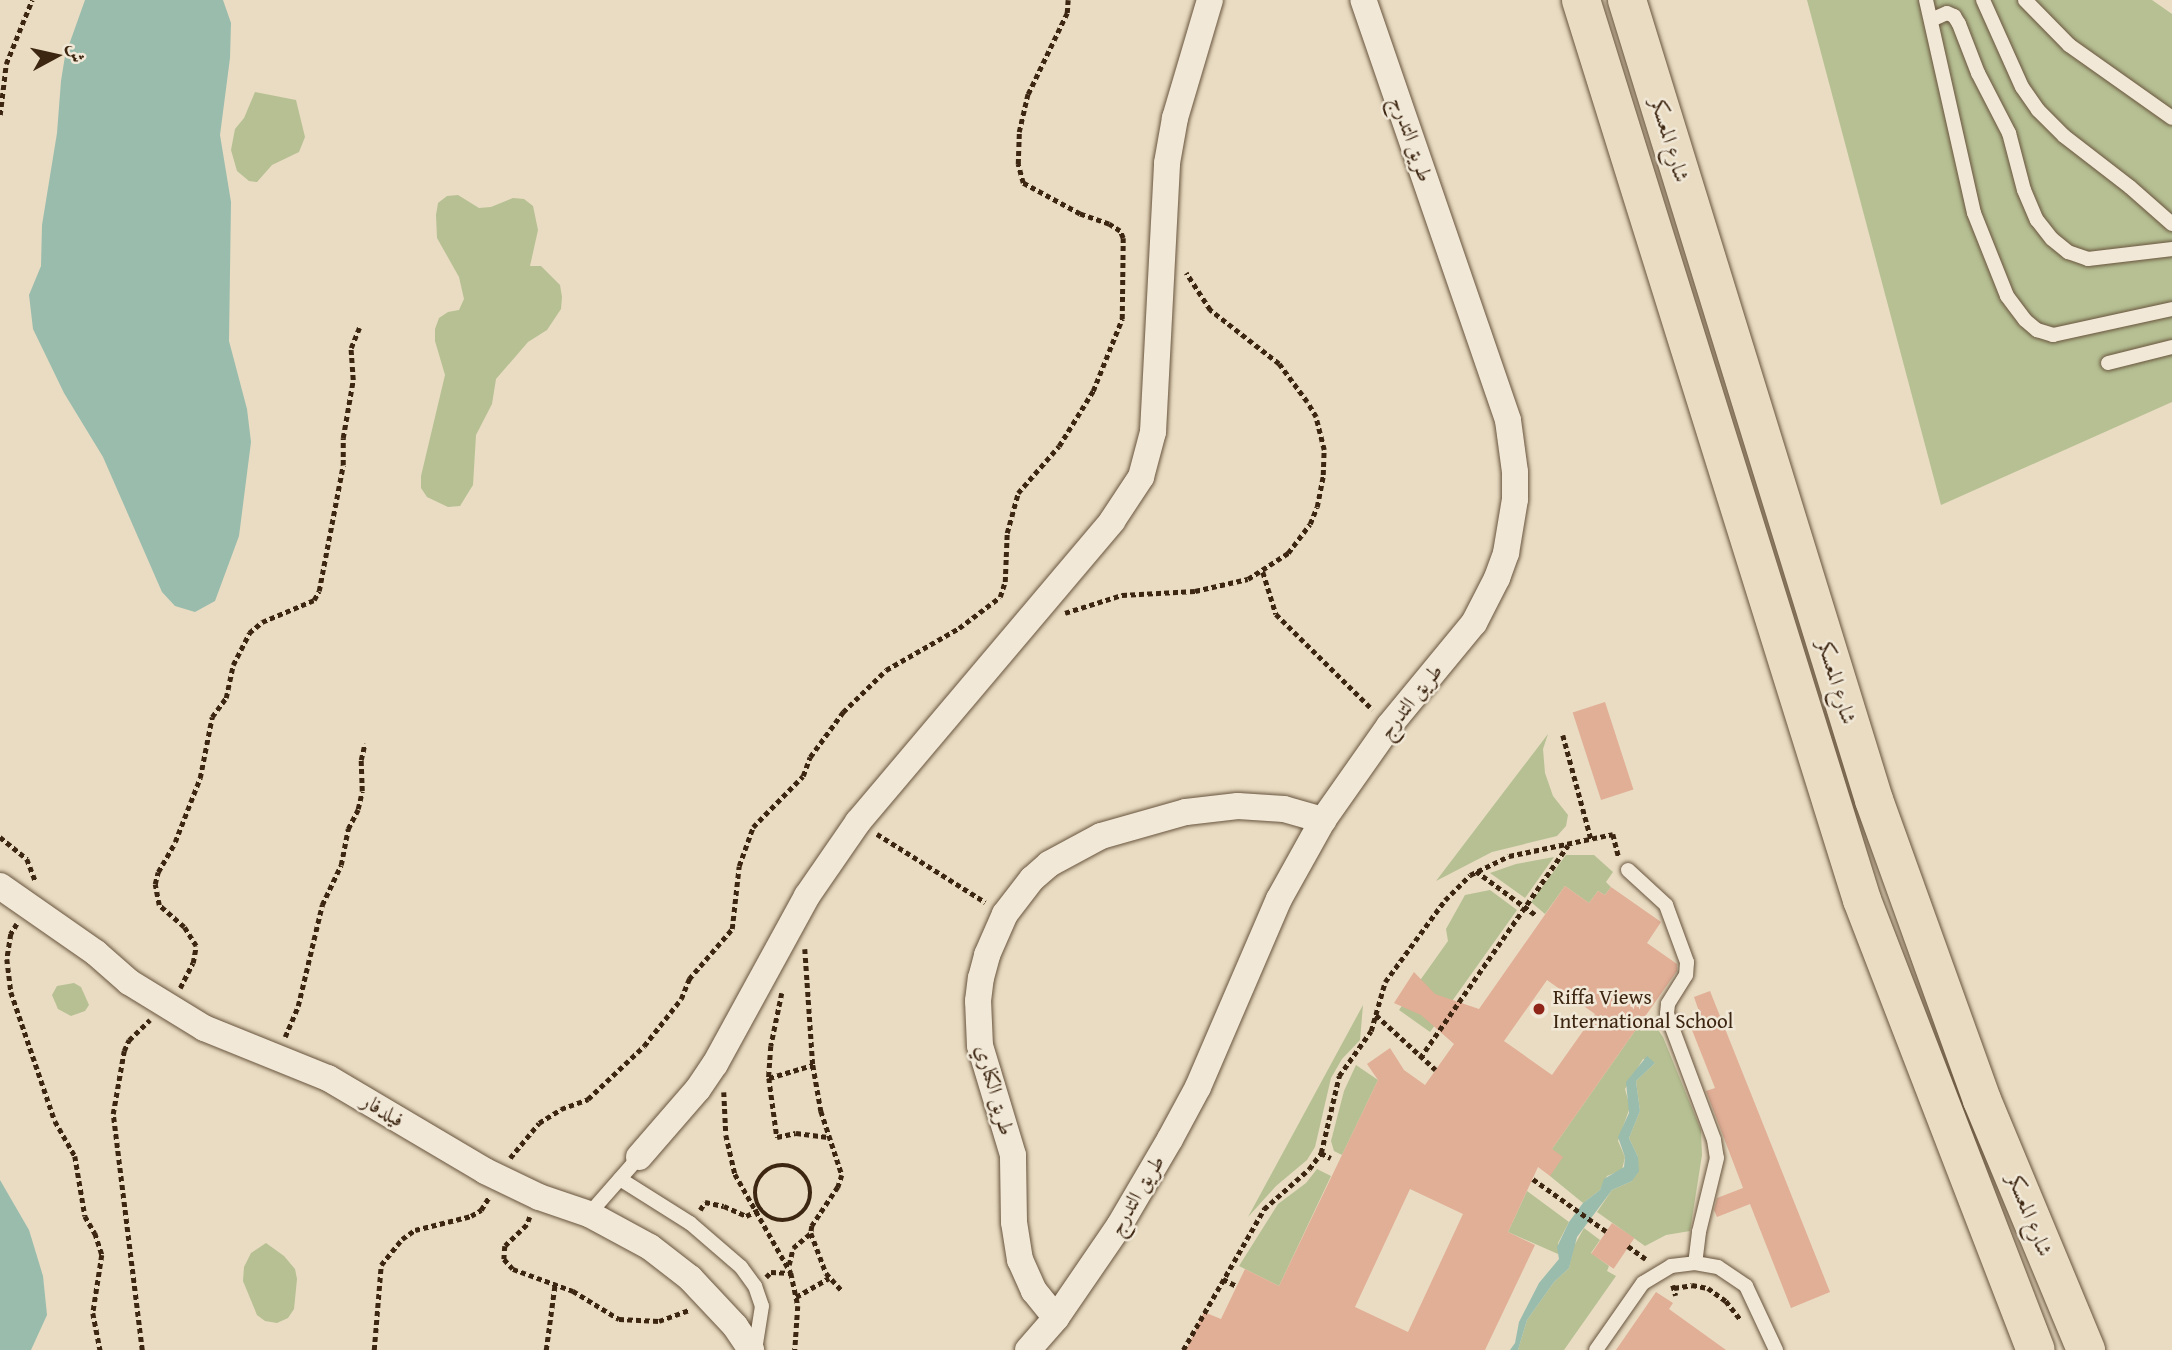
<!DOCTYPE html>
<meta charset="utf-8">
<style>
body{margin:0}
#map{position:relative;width:2172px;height:1350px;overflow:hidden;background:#e9dcc2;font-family:"Gentium Book Plus",Amiri,serif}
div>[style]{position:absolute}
.green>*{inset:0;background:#b6c093}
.water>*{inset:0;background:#99bcad}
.building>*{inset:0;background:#e1ae96;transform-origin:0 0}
.path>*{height:4.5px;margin-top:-2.25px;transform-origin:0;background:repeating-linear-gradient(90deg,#3d2611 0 5px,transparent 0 8.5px)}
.path>.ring{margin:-2.25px;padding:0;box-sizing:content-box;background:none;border:4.5px solid #3d2611;border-radius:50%}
.roads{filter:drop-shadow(0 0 2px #68543d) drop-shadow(0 0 2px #68543d)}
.lane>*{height:14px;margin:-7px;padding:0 7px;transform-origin:7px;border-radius:7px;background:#f1e8d7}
.street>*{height:26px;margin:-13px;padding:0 13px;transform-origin:13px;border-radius:13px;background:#f1e8d7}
.primary>*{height:38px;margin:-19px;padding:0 19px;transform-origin:19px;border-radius:19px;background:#e9dcc2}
.dots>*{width:19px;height:19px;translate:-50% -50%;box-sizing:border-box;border:4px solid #f1e8d7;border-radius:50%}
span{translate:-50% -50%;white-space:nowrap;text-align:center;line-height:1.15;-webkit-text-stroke:5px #f1e8d7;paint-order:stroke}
.street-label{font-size:21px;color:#3d2611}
.poi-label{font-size:21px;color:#3d2611}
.left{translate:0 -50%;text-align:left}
.north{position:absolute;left:21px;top:21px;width:70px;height:70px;-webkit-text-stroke:5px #f1e8d7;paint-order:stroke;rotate:82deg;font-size:19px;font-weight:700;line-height:28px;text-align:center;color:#3d2611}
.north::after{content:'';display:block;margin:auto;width:24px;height:32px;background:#3d2611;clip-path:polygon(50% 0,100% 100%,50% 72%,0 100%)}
</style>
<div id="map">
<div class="green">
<i style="clip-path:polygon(1807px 0,2152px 0,2172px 14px,2172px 402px,1941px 505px)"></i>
<i style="clip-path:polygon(255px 92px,296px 100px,305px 137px,299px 152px,272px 165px,257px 182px,249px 181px,237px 171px,231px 150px,235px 129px,244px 118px)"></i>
<i style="clip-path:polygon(458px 195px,479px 208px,491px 207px,513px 198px,524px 199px,533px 206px,538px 230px,530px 266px,541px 266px,560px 285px,562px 297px,561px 309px,547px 330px,528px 342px,496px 379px,492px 404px,476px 435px,473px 485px,460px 506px,448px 507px,427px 497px,421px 488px,421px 476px,445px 375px,435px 341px,435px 329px,439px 318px,448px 312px,459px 310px,464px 299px,459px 277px,437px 238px,436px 215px,438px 203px,447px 196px)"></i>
<i style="clip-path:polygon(1548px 734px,1543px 749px,1545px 773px,1553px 796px,1568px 815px,1566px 826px,1557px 836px,1492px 852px,1436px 881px)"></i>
<i style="clip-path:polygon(1566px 855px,1594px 855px,1613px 872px,1606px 882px,1611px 887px,1605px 895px,1598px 891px,1589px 903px,1565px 886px,1545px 914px,1531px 902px)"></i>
<i style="clip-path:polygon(1554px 857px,1525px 898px,1490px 873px,1516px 864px)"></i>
<i style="clip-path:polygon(1490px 890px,1517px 910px,1430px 1032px,1399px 1010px,1448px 941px,1446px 929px,1465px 895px)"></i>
<i style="clip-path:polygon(74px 983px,81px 987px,89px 1005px,85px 1011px,71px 1016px,58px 1009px,52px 995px,57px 986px)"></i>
<i style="clip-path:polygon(1363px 1005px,1360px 1040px,1342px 1059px,1331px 1078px,1315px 1147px,1307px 1160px,1276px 1186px,1248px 1217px)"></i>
<i style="clip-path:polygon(1650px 1018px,1663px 1037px,1701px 1130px,1702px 1155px,1690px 1231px,1666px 1235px,1645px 1246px,1597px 1212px,1612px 1190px,1632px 1181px,1638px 1157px,1629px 1138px,1640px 1111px,1636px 1081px,1655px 1063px,1643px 1059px,1625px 1089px,1630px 1107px,1618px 1141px,1625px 1157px,1622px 1170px,1607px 1176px,1600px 1190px,1583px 1203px,1550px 1176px,1552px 1149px,1637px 1028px,1641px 1031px)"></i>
<i style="clip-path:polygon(1356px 1065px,1378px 1080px,1342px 1155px,1334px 1151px,1331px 1141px,1344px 1091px)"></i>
<i style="clip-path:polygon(1317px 1169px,1331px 1176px,1279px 1286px,1239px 1266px,1278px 1204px,1306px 1183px)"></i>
<i style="clip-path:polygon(1527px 1191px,1569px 1222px,1558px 1243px,1558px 1254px,1508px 1232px)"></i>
<i style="clip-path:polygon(1584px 1228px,1600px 1240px,1591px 1253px,1609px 1266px,1607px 1271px,1616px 1276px,1564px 1350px,1518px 1350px,1527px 1320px,1554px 1282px,1569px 1268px,1574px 1246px)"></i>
<i style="clip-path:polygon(266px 1243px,284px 1256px,295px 1269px,297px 1279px,294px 1309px,288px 1318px,277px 1323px,265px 1321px,257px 1315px,243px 1281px,244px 1267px,251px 1253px)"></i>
</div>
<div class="water">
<i style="clip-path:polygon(85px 0,223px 0,231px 23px,230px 58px,220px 135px,231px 202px,229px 341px,247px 409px,251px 442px,239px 536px,215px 601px,195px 612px,175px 606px,162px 592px,103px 457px,64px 393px,33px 329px,29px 295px,41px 266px,42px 225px,57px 133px,61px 81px,65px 56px)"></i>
<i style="clip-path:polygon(1647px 1056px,1655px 1063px,1636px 1081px,1640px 1111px,1629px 1138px,1638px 1157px,1639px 1171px,1632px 1181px,1612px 1190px,1577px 1237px,1569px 1268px,1554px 1282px,1527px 1320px,1518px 1350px,1510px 1350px,1515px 1343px,1519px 1322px,1539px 1283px,1559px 1259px,1557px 1247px,1569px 1222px,1583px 1203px,1600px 1190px,1604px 1179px,1624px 1167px,1625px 1157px,1618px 1137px,1629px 1113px,1626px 1082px)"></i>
<i style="clip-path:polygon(0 1180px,29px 1230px,43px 1276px,47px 1315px,31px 1350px,0 1350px)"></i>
</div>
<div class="building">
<i style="left:1605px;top:702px;width:92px;height:34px;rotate:72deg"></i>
<i style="clip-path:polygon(evenodd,1565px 886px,1589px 903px,1598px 891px,1605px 895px,1611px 887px,1661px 922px,1647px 943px,1677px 964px,1677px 971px,1552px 1149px,1563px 1157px,1550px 1176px,1538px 1167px,1508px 1232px,1535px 1245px,1485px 1350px,1186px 1350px,1204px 1312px,1221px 1319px,1245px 1269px,1279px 1286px,1378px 1080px,1367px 1064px,1390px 1048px,1404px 1070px,1425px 1085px,1454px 1044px,1421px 1015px,1394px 1003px,1414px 972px,1435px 994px,1479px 1009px,1565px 886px,1547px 980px,1595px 1014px,1552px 1075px,1504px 1041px,1547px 980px,1565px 886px,1410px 1189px,1463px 1214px,1408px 1332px,1355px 1307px,1410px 1189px)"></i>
<i style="clip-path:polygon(1710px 991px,1830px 1292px,1791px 1308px,1750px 1204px,1717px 1217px,1714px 1210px,1717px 1198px,1743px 1188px,1706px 1091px,1715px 1088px,1690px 1025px,1702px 1020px,1694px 997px)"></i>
<i style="left:1612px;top:1223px;width:27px;height:37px;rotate:34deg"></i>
<i style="clip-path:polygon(1656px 1292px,1673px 1303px,1669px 1309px,1726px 1350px,1616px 1350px)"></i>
</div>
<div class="path">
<i style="left:0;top:115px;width:51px;rotate:-83.3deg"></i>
<i style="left:6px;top:64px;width:69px;rotate:-67.9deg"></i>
<i style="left:1263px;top:572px;width:44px;rotate:72.8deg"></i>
<i style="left:1276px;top:614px;width:136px;rotate:44.7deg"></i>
<i style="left:1065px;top:613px;width:60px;rotate:-17.5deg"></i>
<i style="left:1122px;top:595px;width:73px;rotate:-3.1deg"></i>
<i style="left:1195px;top:591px;width:54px;rotate:-12.8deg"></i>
<i style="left:1248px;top:579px;width:48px;rotate:-33deg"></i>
<i style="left:1288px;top:553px;width:36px;rotate:-53deg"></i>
<i style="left:1310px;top:524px;width:18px;rotate:-68deg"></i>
<i style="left:1317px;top:507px;width:33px;rotate:-79deg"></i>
<i style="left:1323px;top:475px;width:25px;rotate:-88deg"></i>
<i style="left:1324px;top:450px;width:34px;rotate:-104deg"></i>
<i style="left:1316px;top:417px;width:17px;rotate:-121deg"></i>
<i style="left:1307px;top:402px;width:47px;rotate:-126.4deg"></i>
<i style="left:1279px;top:364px;width:88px;rotate:-142deg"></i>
<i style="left:1210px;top:310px;width:44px;rotate:-123deg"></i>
<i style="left:1563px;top:735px;width:108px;rotate:74.9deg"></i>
<i style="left:877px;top:834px;width:128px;rotate:32.2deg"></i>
<i style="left:0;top:837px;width:35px;rotate:39deg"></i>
<i style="left:27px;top:859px;width:25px;rotate:69deg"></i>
<i style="left:1476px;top:871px;width:76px;rotate:36.4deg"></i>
<i style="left:17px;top:924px;width:12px;rotate:121deg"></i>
<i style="left:11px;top:934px;width:25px;rotate:99deg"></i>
<i style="left:7px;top:959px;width:33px;rotate:83deg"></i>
<i style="left:11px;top:992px;width:136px;rotate:71.2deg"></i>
<i style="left:55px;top:1121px;width:40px;rotate:60.3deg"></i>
<i style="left:75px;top:1156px;width:61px;rotate:80.5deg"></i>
<i style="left:85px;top:1216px;width:20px;rotate:60deg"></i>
<i style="left:95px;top:1233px;width:23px;rotate:72deg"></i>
<i style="left:102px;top:1255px;width:59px;rotate:98.8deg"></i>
<i style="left:93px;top:1313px;width:38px;rotate:79deg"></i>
<i style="left:805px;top:949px;width:116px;rotate:86.1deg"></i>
<i style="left:813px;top:1065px;width:47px;rotate:80.1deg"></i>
<i style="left:821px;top:1111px;width:67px;rotate:71.8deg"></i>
<i style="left:842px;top:1175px;width:13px;rotate:108deg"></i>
<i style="left:838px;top:1187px;width:47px;rotate:123.7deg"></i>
<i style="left:812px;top:1226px;width:7px;rotate:98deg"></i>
<i style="left:811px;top:1233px;width:43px;rotate:69.4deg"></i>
<i style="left:826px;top:1273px;width:25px;rotate:48deg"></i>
<i style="left:180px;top:988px;width:28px;rotate:-63deg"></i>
<i style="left:193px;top:963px;width:17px;rotate:-80deg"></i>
<i style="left:196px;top:946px;width:22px;rotate:-122deg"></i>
<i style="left:184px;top:927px;width:33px;rotate:-139deg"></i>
<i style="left:159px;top:905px;width:21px;rotate:-101deg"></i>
<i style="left:155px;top:884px;width:12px;rotate:-76deg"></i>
<i style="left:158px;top:872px;width:34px;rotate:-60deg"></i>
<i style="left:175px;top:842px;width:69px;rotate:-68.7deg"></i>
<i style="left:200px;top:778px;width:62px;rotate:-78.9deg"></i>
<i style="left:212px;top:717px;width:24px;rotate:-54deg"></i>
<i style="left:226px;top:698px;width:34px;rotate:-78deg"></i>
<i style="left:233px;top:665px;width:36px;rotate:-63deg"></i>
<i style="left:249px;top:633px;width:17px;rotate:-40deg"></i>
<i style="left:262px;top:622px;width:56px;rotate:-22.9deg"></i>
<i style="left:314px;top:600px;width:10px;rotate:-61deg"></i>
<i style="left:319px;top:591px;width:128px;rotate:-79.2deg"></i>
<i style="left:343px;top:465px;width:27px;rotate:-90deg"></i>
<i style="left:343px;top:438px;width:59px;rotate:-80.2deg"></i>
<i style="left:353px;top:380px;width:32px;rotate:-94deg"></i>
<i style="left:351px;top:348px;width:22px;rotate:-68deg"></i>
<i style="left:782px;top:993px;width:54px;rotate:101.7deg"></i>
<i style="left:771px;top:1046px;width:32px;rotate:94deg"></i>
<i style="left:769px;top:1078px;width:60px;rotate:82.3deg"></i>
<i style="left:777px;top:1137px;width:19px;rotate:-12deg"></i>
<i style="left:796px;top:1133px;width:32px;rotate:7deg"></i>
<i style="left:1376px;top:1015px;width:81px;rotate:42.5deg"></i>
<i style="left:285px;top:1037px;width:34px;rotate:-67deg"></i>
<i style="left:298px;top:1006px;width:104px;rotate:-76.6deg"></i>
<i style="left:322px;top:905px;width:44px;rotate:-64.6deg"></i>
<i style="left:341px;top:865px;width:37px;rotate:-79deg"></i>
<i style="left:348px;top:829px;width:22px;rotate:-63deg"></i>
<i style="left:358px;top:809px;width:18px;rotate:-77deg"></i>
<i style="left:362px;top:791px;width:31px;rotate:-92deg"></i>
<i style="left:361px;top:760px;width:17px;rotate:-77deg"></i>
<i style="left:1420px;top:1058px;width:259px;rotate:-55.2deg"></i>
<i style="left:769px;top:1078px;width:46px;rotate:-16.5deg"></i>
<i style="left:724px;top:1092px;width:43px;rotate:87.3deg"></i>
<i style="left:726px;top:1135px;width:40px;rotate:77deg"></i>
<i style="left:735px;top:1174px;width:114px;rotate:60.5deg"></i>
<i style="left:791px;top:1273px;width:34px;rotate:78deg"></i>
<i style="left:798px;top:1306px;width:44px;rotate:93.9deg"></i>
<i style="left:1321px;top:1153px;width:11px;rotate:27deg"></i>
<i style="left:510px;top:1158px;width:45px;rotate:-50.4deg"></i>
<i style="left:539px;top:1123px;width:26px;rotate:-32deg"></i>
<i style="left:561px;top:1109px;width:29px;rotate:-20deg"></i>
<i style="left:588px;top:1099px;width:77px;rotate:-43.4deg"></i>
<i style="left:644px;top:1046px;width:60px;rotate:-51.8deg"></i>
<i style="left:681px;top:999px;width:22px;rotate:-68deg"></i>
<i style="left:689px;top:979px;width:66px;rotate:-49.3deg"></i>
<i style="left:732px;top:929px;width:63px;rotate:-83.7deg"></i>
<i style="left:739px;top:866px;width:41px;rotate:-70.3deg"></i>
<i style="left:753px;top:827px;width:71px;rotate:-45.6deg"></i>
<i style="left:803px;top:776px;width:20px;rotate:-70deg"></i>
<i style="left:810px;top:757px;width:56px;rotate:-53.7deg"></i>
<i style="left:843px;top:712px;width:60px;rotate:-44.3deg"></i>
<i style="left:886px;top:670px;width:84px;rotate:-29.9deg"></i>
<i style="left:959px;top:628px;width:51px;rotate:-37.1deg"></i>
<i style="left:1000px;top:597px;width:16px;rotate:-72deg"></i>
<i style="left:1005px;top:582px;width:49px;rotate:-87.7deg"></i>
<i style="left:1007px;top:533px;width:41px;rotate:-74.6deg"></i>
<i style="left:1018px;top:493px;width:62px;rotate:-48.9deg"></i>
<i style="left:1059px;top:446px;width:65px;rotate:-58.3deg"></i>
<i style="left:1093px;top:391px;width:78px;rotate:-68.1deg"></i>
<i style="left:1122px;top:319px;width:81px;rotate:-89.3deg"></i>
<i style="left:1123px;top:238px;width:8px;rotate:-113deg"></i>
<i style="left:1120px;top:231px;width:13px;rotate:-148deg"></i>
<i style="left:1109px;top:224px;width:31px;rotate:-161deg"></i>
<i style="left:1080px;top:214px;width:65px;rotate:-151.5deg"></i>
<i style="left:1023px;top:183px;width:20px;rotate:-105deg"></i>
<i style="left:1018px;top:164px;width:32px;rotate:-88deg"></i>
<i style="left:1019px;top:132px;width:39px;rotate:-77deg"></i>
<i style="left:1028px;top:94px;width:90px;rotate:-64.3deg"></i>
<i style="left:1067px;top:13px;width:13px;rotate:-86deg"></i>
<i class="ring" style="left:755px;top:1165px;width:51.5px;height:51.5px"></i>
<i style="left:1533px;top:1179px;width:90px;rotate:35.5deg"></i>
<i style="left:700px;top:1210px;width:9px;rotate:-58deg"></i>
<i style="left:705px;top:1202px;width:19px;rotate:12deg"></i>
<i style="left:724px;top:1206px;width:24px;rotate:24deg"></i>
<i style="left:746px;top:1216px;width:17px;rotate:-25deg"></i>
<i style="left:530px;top:1217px;width:9px;rotate:111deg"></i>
<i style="left:527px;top:1225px;width:30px;rotate:136deg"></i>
<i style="left:505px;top:1246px;width:13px;rotate:94deg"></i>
<i style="left:504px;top:1259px;width:13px;rotate:48deg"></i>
<i style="left:513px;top:1269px;width:64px;rotate:20.1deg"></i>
<i style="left:573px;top:1291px;width:54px;rotate:31.3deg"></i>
<i style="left:619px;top:1319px;width:40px;rotate:2.9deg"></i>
<i style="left:659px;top:1321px;width:33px;rotate:-20deg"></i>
<i style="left:1628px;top:1246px;width:22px;rotate:36deg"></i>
<i style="left:789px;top:1265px;width:17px;rotate:-77deg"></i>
<i style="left:793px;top:1248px;width:23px;rotate:-40deg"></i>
<i style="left:766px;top:1277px;width:7px;rotate:-45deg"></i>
<i style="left:771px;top:1272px;width:20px;rotate:3deg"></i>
<i style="left:1223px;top:1279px;width:16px;rotate:27deg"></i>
<i style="left:1673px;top:1285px;width:11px;rotate:75deg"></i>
<i style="left:1674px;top:1288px;width:18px;rotate:-9deg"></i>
<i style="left:1692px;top:1285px;width:16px;rotate:11deg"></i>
<i style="left:1708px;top:1288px;width:22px;rotate:36deg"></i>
<i style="left:1726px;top:1301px;width:23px;rotate:52deg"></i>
<i style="left:796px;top:1297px;width:38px;rotate:-30deg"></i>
<i style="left:142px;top:1350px;width:238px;rotate:-97deg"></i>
<i style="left:113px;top:1114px;width:64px;rotate:-80.1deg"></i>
<i style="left:124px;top:1051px;width:12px;rotate:-66deg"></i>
<i style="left:129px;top:1040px;width:29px;rotate:-44deg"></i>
<i style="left:374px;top:1350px;width:85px;rotate:-85.3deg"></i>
<i style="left:381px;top:1265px;width:33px;rotate:-51deg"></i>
<i style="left:402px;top:1239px;width:16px;rotate:-35deg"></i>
<i style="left:415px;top:1230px;width:58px;rotate:-14deg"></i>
<i style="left:471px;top:1216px;width:12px;rotate:-31deg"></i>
<i style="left:481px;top:1210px;width:15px;rotate:-58deg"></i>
<i style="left:546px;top:1350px;width:68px;rotate:-82.3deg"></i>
<i style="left:1183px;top:1350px;width:163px;rotate:-60.1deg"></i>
<i style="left:1264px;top:1209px;width:60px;rotate:-41.6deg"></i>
<i style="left:1309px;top:1169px;width:20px;rotate:-53deg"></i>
<i style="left:1321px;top:1153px;width:79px;rotate:-76.8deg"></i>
<i style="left:1339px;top:1076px;width:55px;rotate:-54.6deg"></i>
<i style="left:1371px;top:1031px;width:51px;rotate:-74.1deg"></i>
<i style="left:1385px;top:982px;width:102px;rotate:-53.8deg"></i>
<i style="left:1445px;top:900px;width:35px;rotate:-45deg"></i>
<i style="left:1470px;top:875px;width:43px;rotate:-26deg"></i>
<i style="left:1509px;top:856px;width:106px;rotate:-11.9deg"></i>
<i style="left:1613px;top:834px;width:25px;rotate:76deg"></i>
</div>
<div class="roads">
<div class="lane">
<i style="left:1926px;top:0;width:218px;rotate:77.3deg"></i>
<i style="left:1974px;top:213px;width:89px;rotate:68.3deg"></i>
<i style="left:2007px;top:296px;width:30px;rotate:53deg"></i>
<i style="left:2025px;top:320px;width:16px;rotate:40deg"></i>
<i style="left:2037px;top:330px;width:17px;rotate:17deg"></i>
<i style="left:2053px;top:335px;width:122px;rotate:-12.3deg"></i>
<i style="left:1983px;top:0;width:95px;rotate:65.9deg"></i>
<i style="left:2022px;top:87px;width:28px;rotate:55deg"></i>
<i style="left:2038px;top:110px;width:37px;rotate:45deg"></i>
<i style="left:2064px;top:136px;width:83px;rotate:37.7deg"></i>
<i style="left:2130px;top:187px;width:56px;rotate:41.4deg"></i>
<i style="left:2025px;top:0;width:63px;rotate:45.6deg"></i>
<i style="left:2069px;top:45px;width:126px;rotate:35.3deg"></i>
<i style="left:1931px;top:20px;width:17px;rotate:-24deg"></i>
<i style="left:1947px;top:13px;width:8px;rotate:23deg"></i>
<i style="left:1954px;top:16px;width:9px;rotate:58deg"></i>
<i style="left:1959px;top:24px;width:53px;rotate:68.8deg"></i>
<i style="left:1978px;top:73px;width:68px;rotate:62.7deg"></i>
<i style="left:2009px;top:133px;width:59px;rotate:75.3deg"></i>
<i style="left:2024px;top:190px;width:33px;rotate:67deg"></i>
<i style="left:2037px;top:220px;width:24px;rotate:52deg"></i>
<i style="left:2052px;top:239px;width:21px;rotate:39deg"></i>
<i style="left:2068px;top:252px;width:21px;rotate:19deg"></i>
<i style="left:2088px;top:259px;width:85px;rotate:-6.8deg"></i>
<i style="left:2108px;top:363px;width:66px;rotate:-14deg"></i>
<i style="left:1628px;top:870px;width:52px;rotate:42.6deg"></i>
<i style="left:1666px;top:905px;width:61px;rotate:69.8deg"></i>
<i style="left:1687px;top:962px;width:13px;rotate:94deg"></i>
<i style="left:1686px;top:975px;width:34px;rotate:122deg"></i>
<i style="left:1668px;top:1004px;width:10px;rotate:96deg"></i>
<i style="left:1667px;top:1014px;width:134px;rotate:69.5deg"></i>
<i style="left:1714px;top:1140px;width:18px;rotate:81deg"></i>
<i style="left:1717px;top:1158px;width:76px;rotate:103.7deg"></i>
<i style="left:1699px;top:1232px;width:31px;rotate:97deg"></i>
<i style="left:620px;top:1179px;width:83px;rotate:32.2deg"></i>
<i style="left:690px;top:1223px;width:67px;rotate:40.8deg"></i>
<i style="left:741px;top:1267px;width:24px;rotate:54deg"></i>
<i style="left:755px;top:1286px;width:21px;rotate:71deg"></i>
<i style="left:762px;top:1306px;width:45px;rotate:99deg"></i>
<i style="left:589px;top:1214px;width:76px;rotate:-48.7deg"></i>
<i style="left:1596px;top:1350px;width:82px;rotate:-55deg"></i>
<i style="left:1643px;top:1283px;width:33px;rotate:-31deg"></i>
<i style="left:1671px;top:1266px;width:24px;rotate:-7deg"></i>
<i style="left:1695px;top:1263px;width:23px;rotate:10deg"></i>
<i style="left:1718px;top:1267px;width:34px;rotate:34deg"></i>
<i style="left:1746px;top:1286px;width:71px;rotate:64.9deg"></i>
</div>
<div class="street">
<i style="left:0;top:886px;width:117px;rotate:34.9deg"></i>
<i style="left:96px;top:953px;width:44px;rotate:41.3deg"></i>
<i style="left:129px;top:982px;width:88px;rotate:31.5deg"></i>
<i style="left:204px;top:1028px;width:134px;rotate:22deg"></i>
<i style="left:328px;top:1078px;width:182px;rotate:30.6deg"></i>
<i style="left:485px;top:1171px;width:60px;rotate:25.7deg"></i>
<i style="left:539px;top:1197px;width:53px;rotate:18.8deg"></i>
<i style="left:589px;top:1214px;width:69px;rotate:28.4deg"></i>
<i style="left:650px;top:1247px;width:51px;rotate:37.8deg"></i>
<i style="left:690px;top:1278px;width:66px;rotate:46.8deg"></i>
<i style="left:735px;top:1326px;width:29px;rotate:56deg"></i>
<i style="left:639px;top:1157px;width:90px;rotate:-49.1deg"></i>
<i style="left:698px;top:1089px;width:30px;rotate:-56deg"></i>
<i style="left:715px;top:1064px;width:192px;rotate:-61.3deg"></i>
<i style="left:807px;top:896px;width:90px;rotate:-55.4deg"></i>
<i style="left:858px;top:822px;width:394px;rotate:-49.8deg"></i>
<i style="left:1112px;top:521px;width:53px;rotate:-56.6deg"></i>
<i style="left:1141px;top:477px;width:47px;rotate:-75.1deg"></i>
<i style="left:1153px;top:432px;width:269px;rotate:-87deg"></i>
<i style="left:1167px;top:163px;width:46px;rotate:-79.9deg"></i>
<i style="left:1175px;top:118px;width:123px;rotate:-73.5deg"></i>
<i style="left:1056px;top:1318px;width:35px;rotate:-129deg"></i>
<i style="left:1034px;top:1291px;width:34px;rotate:-114deg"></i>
<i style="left:1020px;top:1260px;width:38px;rotate:-99deg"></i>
<i style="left:1014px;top:1222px;width:67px;rotate:-90.9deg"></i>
<i style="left:1013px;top:1155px;width:114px;rotate:-106.8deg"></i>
<i style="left:980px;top:1046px;width:45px;rotate:-92.5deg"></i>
<i style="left:978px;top:1001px;width:23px;rotate:-83deg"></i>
<i style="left:981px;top:978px;width:24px;rotate:-75deg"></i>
<i style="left:987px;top:955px;width:45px;rotate:-66.3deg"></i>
<i style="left:1005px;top:914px;width:44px;rotate:-52.4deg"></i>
<i style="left:1032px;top:879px;width:23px;rotate:-41deg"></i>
<i style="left:1049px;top:864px;width:59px;rotate:-28.3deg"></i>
<i style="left:1101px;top:836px;width:88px;rotate:-15.8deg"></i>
<i style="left:1186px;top:812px;width:52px;rotate:-6.6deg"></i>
<i style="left:1238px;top:806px;width:46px;rotate:3.7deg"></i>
<i style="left:1284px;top:809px;width:41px;rotate:15.8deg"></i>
<i style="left:1028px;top:1350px;width:43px;rotate:-48.8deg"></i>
<i style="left:1056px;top:1318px;width:112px;rotate:-55.6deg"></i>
<i style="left:1119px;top:1226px;width:101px;rotate:-59.6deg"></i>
<i style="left:1170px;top:1139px;width:59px;rotate:-61.7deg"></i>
<i style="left:1198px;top:1087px;width:205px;rotate:-66.7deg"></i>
<i style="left:1279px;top:899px;width:90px;rotate:-60.9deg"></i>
<i style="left:1323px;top:820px;width:115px;rotate:-54.9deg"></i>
<i style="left:1389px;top:726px;width:134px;rotate:-50.5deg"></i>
<i style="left:1474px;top:623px;width:51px;rotate:-62.9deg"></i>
<i style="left:1497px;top:578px;width:27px;rotate:-70deg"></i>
<i style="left:1506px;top:553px;width:55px;rotate:-80.5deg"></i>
<i style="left:1515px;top:499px;width:27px;rotate:-90deg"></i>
<i style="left:1515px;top:472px;width:52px;rotate:-97.7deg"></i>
<i style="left:1508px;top:420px;width:444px;rotate:-109deg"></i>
</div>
<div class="primary">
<i style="left:1581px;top:0;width:943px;rotate:72.66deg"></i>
<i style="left:1862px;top:900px;width:482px;rotate:68.9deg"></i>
<i style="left:1627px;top:0;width:837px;rotate:72.84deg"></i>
<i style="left:1874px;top:800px;width:319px;rotate:70.2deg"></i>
<i style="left:1982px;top:1100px;width:271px;rotate:67.4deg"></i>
</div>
</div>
<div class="dots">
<i style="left:1539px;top:1009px;background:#8f2418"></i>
</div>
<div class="street-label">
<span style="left:1412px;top:139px;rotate:71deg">طريق التدرج</span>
<span style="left:1670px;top:140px;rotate:73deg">شارع المعسكر</span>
<span style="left:1837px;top:682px;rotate:73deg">شارع المعسكر</span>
<span style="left:1410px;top:701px;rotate:-51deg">طريق التدرج</span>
<span style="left:995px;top:1090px;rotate:74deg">طريق الكناري</span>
<span style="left:383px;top:1110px;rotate:31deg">فيلدفار</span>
<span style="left:1136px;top:1195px;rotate:-59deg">طريق التدرج</span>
<span style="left:2030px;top:1215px;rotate:68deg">شارع المعسكر</span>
</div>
<div class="poi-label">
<span class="left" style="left:1553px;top:1009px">Riffa Views<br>International School</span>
</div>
<div class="north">ش</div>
</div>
